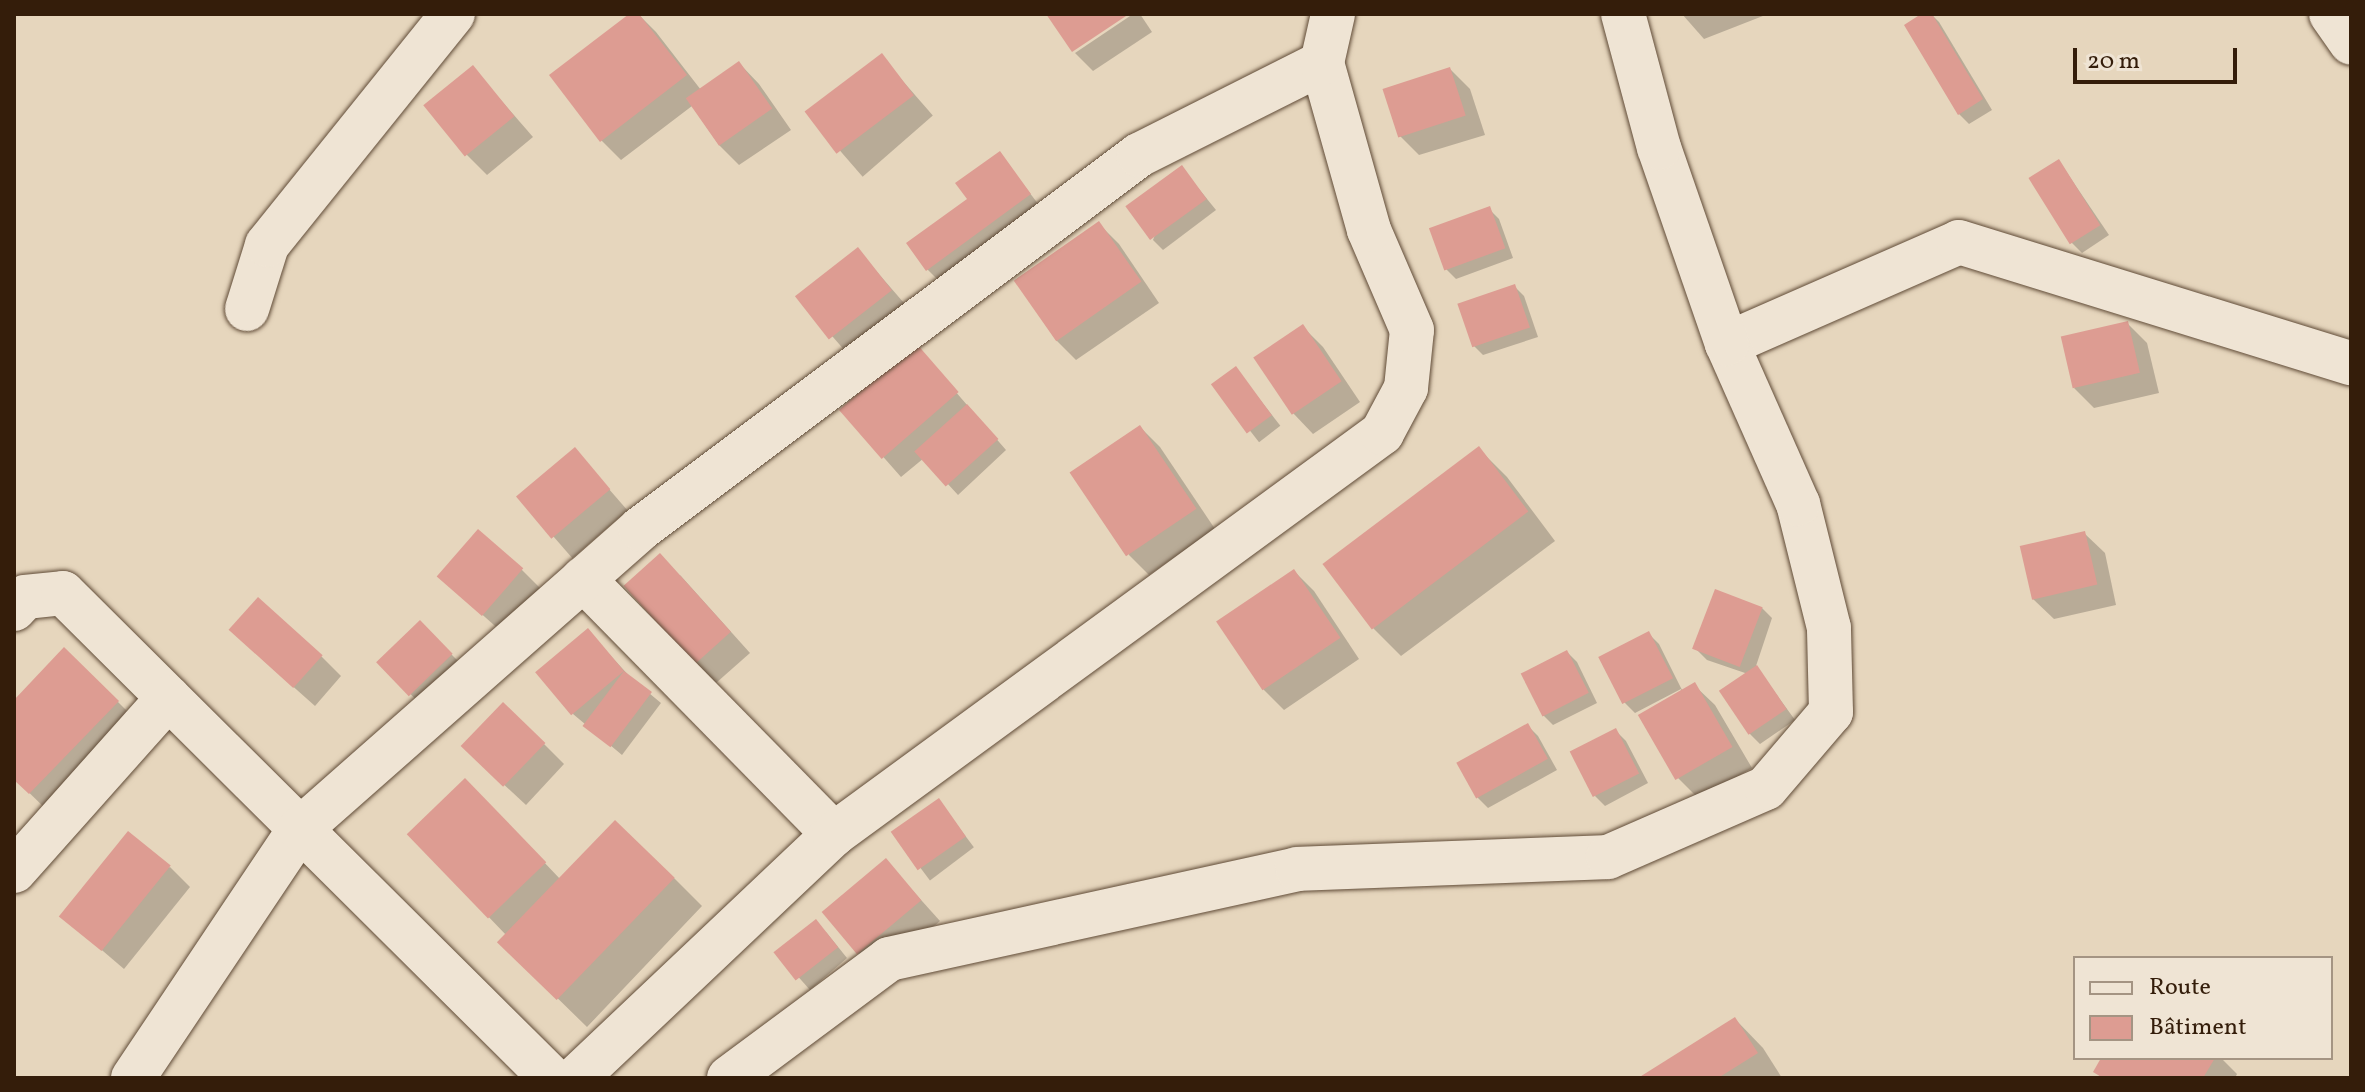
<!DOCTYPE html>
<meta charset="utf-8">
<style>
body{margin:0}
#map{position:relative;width:2365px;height:1092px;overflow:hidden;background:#e6d6bd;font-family:Vollkorn,serif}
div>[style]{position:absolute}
.shadow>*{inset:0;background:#0003;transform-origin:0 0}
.building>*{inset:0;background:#dd9c92;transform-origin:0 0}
.roads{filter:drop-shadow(0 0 2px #604b37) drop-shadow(0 0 2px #604b37)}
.street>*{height:44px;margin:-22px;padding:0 22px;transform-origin:22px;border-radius:22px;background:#efe4d4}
.secondary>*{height:44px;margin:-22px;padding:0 22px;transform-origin:22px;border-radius:22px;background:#efe4d4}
span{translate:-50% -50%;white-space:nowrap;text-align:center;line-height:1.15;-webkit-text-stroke:6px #efe4d4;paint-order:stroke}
.frame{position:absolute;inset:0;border:16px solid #341d0a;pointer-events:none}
.legend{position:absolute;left:2073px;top:956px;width:260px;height:104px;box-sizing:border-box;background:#efe4d4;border:2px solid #a49483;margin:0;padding:10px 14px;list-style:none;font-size:24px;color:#341d0a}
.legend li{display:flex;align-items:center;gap:16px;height:40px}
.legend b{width:40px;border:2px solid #a49483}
.scale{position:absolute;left:2073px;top:48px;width:164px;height:36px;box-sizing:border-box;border:4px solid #341d0a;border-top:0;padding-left:10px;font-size:24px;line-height:28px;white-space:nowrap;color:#341d0a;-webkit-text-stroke:6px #efe4d4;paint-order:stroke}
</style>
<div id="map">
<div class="shadow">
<i style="clip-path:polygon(633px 14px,638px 14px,656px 32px,701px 90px,739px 63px,759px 84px,791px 130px,739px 165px,719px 145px,692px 106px,621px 160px,601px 140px)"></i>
<i style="clip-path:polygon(1133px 14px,1140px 14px,1152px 32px,1093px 71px,1075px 53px)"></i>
<i style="clip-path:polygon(1682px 14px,1768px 14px,1704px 39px)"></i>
<i style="clip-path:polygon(1925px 14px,1931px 14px,1939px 22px,1992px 110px,1969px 124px,1959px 114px)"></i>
<i style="left:881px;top:56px;width:79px;height:93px;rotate:49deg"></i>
<i style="clip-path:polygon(472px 67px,533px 137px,487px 175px,467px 155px)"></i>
<i style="clip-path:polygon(1450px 69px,1470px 89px,1485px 135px,1419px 155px,1399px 135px)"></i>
<i style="clip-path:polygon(1000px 154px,1039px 205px,937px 279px,927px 269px)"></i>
<i style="clip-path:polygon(2059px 161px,2109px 235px,2082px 253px,2072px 243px)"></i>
<i style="clip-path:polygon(1182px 168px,1216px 210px,1163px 250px,1153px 240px)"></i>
<i style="clip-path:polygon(1489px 209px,1499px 219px,1513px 258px,1456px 279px,1446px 269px)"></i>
<i style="clip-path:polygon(1099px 224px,1119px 244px,1159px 303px,1076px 360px,1056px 340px,1015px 280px)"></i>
<i style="left:858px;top:250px;width:81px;height:76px;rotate:49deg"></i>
<i style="clip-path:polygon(1514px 286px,1524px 296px,1538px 337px,1483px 355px,1473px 345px)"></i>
<i style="clip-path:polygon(2127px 323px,2147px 343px,2159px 393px,2094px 408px,2074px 388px)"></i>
<i style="clip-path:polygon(1303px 327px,1323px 347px,1360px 402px,1313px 434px,1293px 413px)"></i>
<i style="clip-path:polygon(916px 346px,1006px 450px,958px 495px,924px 458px,901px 477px,841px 409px)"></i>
<i style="left:1236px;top:369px;width:72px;height:27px;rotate:52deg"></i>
<i style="clip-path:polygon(1140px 427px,1160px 447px,1215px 529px,1149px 575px,1129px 555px)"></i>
<i style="clip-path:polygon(1479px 449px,1507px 477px,1555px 541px,1401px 656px,1373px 628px)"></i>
<i style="left:575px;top:450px;width:80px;height:73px;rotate:49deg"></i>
<i style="clip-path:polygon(2084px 533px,2105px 553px,2116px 605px,2054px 619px,2033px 599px)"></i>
<i style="clip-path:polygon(521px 569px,541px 589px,504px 634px,439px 576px)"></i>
<i style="clip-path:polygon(1294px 571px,1314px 591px,1359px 659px,1284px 710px,1264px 690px,1218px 622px)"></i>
<i style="clip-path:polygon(680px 575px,750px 653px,716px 683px,696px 663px)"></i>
<i style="clip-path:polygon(1762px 608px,1772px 618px,1756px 666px,1795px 720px,1760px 744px,1750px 734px,1748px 674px,1707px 660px,1697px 650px)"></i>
<i style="left:420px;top:623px;width:59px;height:57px;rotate:45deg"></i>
<i style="clip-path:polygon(588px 631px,632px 679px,661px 703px,622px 755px,573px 714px)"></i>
<i style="clip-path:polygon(1649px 634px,1659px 644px,1683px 692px,1694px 685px,1715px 705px,1752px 768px,1699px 799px,1678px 778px,1681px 689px,1635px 713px,1625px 703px,1602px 658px)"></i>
<i style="clip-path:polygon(252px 650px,321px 656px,341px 676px,315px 706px)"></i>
<i style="clip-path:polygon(1567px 652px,1577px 662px,1597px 703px,1553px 725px,1543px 715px,1522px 674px)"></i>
<i style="clip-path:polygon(118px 702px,138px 722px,50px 813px,14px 778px,14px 703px)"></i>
<i style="clip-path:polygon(1528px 726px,1538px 736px,1557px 770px,1488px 808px,1478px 798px,1459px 764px)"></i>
<i style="clip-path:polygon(1616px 731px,1626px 741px,1648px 783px,1605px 806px,1595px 796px)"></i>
<i style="clip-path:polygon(544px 744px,564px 764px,526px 805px,484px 766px)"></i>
<i style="clip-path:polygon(486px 801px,561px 880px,674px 878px,702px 906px,587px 1027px,501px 943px,507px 936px,410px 835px)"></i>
<i style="left:939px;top:801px;width:58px;height:55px;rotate:53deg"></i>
<i style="clip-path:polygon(886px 861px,940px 921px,878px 973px,858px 953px)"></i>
<i style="clip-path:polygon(170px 867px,190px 887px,124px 969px,62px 916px)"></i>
<i style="clip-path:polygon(826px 932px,847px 958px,810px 990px,778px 954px)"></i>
<i style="clip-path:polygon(1735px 1019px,1763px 1048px,1782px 1078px,1642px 1078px)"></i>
<i style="clip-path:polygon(2103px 1058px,2221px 1058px,2237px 1074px,2235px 1078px,2102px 1078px,2095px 1071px)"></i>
</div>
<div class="building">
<i style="clip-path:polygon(629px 14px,639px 14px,687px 75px,600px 142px,549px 75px)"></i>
<i style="clip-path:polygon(1046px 14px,1129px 14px,1072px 52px)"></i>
<i style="clip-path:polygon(1921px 14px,1932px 14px,1983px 99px,1958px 115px,1904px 25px)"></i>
<i style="left:882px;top:53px;width:53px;height:97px;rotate:53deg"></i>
<i style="left:739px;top:61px;width:58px;height:65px;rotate:55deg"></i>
<i style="left:473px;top:65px;width:66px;height:64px;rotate:51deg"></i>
<i style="left:1450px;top:67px;width:51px;height:71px;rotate:72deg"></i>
<i style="clip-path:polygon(1000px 151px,1031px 194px,926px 271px,906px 243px,967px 199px,955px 183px)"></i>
<i style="left:2059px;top:159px;width:78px;height:36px;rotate:58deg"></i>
<i style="left:1182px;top:165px;width:42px;height:70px;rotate:54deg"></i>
<i style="left:1490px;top:206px;width:45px;height:65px;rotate:70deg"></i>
<i style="left:1099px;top:221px;width:74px;height:104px;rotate:55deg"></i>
<i style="left:858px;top:247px;width:55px;height:80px;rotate:52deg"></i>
<i style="left:1515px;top:284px;width:46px;height:61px;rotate:71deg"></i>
<i style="left:2128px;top:321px;width:53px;height:69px;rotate:77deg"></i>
<i style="left:1303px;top:324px;width:69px;height:60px;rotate:56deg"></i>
<i style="left:916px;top:343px;width:65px;height:102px;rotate:49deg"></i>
<i style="left:1236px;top:366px;width:61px;height:31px;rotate:54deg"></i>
<i style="left:967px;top:404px;width:47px;height:71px;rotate:48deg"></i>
<i style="left:1140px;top:425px;width:101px;height:85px;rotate:56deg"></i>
<i style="left:1479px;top:446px;width:82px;height:196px;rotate:53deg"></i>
<i style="left:575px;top:447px;width:55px;height:77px;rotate:50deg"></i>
<i style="left:478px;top:529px;width:60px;height:63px;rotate:41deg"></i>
<i style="left:2085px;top:531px;width:55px;height:67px;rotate:77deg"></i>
<i style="left:660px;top:553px;width:106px;height:49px;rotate:48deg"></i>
<i style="left:1294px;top:569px;width:83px;height:94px;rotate:56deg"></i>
<i style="left:1715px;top:589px;width:51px;height:64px;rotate:21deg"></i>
<i style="left:258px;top:597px;width:87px;height:44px;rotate:42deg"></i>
<i style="left:420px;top:620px;width:47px;height:61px;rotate:46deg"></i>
<i style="left:588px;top:628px;width:56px;height:69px;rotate:50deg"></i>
<i style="left:1649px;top:631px;width:53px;height:57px;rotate:63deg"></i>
<i style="clip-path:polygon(64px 647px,119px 701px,29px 794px,14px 780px,14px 700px)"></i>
<i style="left:1567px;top:650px;width:48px;height:52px;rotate:63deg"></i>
<i style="left:1757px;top:665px;width:53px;height:46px;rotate:56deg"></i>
<i style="left:624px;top:671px;width:35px;height:69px;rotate:37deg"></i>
<i style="left:1695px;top:682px;width:75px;height:66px;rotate:60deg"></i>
<i style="left:503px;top:702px;width:59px;height:61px;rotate:44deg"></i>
<i style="left:1528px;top:723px;width:41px;height:82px;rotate:61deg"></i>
<i style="left:1616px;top:728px;width:51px;height:52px;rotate:63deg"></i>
<i style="left:465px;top:778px;width:117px;height:81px;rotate:46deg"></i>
<i style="left:939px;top:798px;width:47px;height:59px;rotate:55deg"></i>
<i style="left:615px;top:820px;width:83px;height:170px;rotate:44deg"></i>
<i style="left:128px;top:831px;width:55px;height:110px;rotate:39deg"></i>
<i style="left:886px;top:858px;width:55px;height:84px;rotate:50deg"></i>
<i style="left:816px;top:919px;width:36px;height:54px;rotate:52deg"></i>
<i style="clip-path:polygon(1735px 1017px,1758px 1053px,1718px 1078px,1638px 1078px)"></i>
<i style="clip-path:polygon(2101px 1058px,2215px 1058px,2203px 1078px,2103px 1078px,2093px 1072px)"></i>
</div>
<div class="roads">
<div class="street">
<i style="left:247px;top:309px;width:67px;rotate:-72.6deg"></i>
<i style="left:267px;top:245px;width:297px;rotate:-51.2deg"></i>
<i style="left:1727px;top:344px;width:253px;rotate:-23.7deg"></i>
<i style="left:1959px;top:242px;width:410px;rotate:17.2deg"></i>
<i style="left:583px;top:579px;width:358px;rotate:45.5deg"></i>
<i style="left:14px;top:609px;width:16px;rotate:-47deg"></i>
<i style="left:25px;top:597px;width:38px;rotate:-6deg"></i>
<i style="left:63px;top:593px;width:688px;rotate:44.82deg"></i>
<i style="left:14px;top:871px;width:232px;rotate:-48.3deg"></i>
<i style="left:133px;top:1078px;width:300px;rotate:-56.2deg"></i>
<i style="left:300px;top:829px;width:453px;rotate:-41.4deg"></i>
<i style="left:640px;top:529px;width:624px;rotate:-36.85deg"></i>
<i style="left:1139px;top:155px;width:205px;rotate:-26.7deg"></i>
<i style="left:576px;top:1078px;width:355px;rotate:-43.4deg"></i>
<i style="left:834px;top:834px;width:679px;rotate:-36.19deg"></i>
<i style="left:1382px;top:433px;width:51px;rotate:-61.9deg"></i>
<i style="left:1406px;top:388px;width:58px;rotate:-84.1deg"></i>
<i style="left:1412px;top:330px;width:109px;rotate:-113.3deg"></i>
<i style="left:1369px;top:230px;width:173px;rotate:-105.7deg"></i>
<i style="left:1322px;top:63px;width:50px;rotate:-77.3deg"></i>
<i style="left:729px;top:1078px;width:199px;rotate:-36.6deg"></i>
<i style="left:889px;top:959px;width:418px;rotate:-12.4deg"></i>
<i style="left:1297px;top:869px;width:311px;rotate:-2.2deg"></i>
<i style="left:1608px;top:857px;width:172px;rotate:-23.6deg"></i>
<i style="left:1766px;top:788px;width:100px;rotate:-49.5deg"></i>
<i style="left:1831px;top:712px;width:84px;rotate:-91.4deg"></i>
<i style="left:1829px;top:628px;width:128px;rotate:-104deg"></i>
<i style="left:1798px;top:504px;width:175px;rotate:-113.9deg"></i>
<i style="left:1727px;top:344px;width:207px;rotate:-109.1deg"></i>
<i style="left:1659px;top:148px;width:139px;rotate:-105deg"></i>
</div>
<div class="secondary">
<i style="left:2331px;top:14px;width:35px;rotate:55deg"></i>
</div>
</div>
<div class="frame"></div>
<ul class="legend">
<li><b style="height:10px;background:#efe4d4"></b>Route</li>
<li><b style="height:22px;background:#dd9c92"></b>Bâtiment</li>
</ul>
<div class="scale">20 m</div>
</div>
